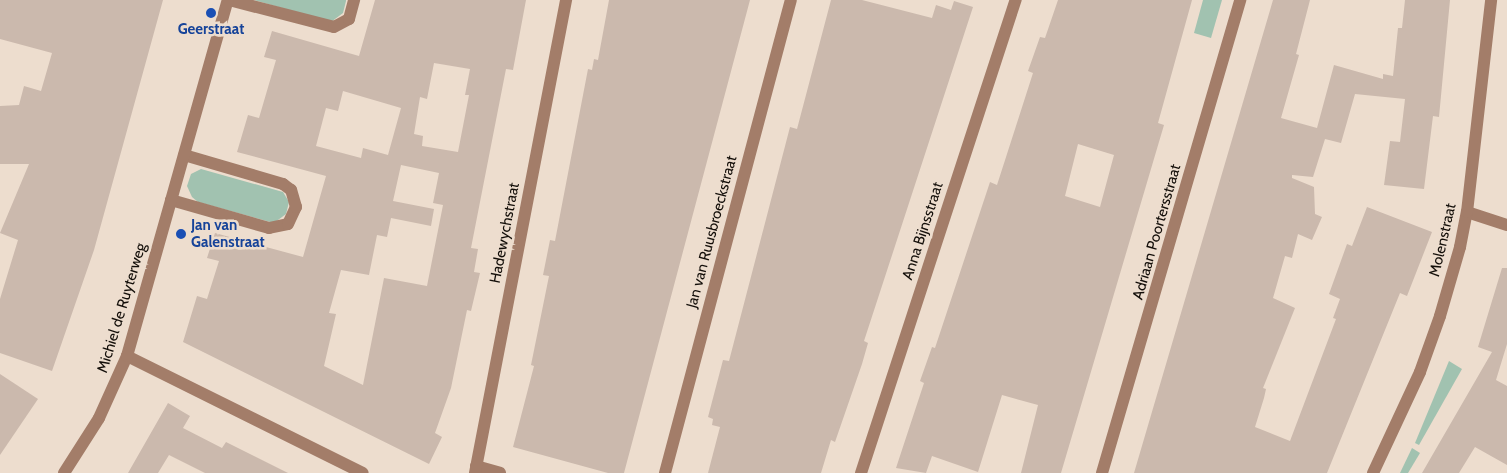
<!DOCTYPE html>
<style>
body{margin:0}
#map{position:relative;width:1507px;height:473px;overflow:hidden;background:#edddce;font-family:Cabin,sans-serif}
div>[style]{position:absolute}
.green>*{inset:0;background:#a1c2b0}
.building>*{inset:0;background:#cbb9ad}
.minor>*{height:12px;margin:-6px;padding:0 6px;transform-origin:6px;border-radius:6px;background:#a37d69}
.dots>*{width:14px;height:14px;translate:-50% -50%;box-sizing:border-box;border:2px solid #edddce;border-radius:50%}
span{translate:-50% -50%;white-space:nowrap;text-align:center;line-height:1.15;-webkit-text-stroke:5px #edddce;paint-order:stroke}
.transit-label{font-size:15px;color:#164399;font-weight:700}
.left{translate:0 -50%;text-align:left}
.street-label{font-size:15px;color:#130e09}
</style>
<div id="map">
<div class="green">
<i style="clip-path:polygon(254px 0,346px 0,346px 1px,343px 13px,331px 22px)"></i>
<i style="clip-path:polygon(1203px 0,1222px 0,1211px 38px,1194px 33px)"></i>
<i style="clip-path:polygon(201px 169px,283px 192px,289px 202px,286px 214px,274px 223px,198px 202px,192px 197px,187px 186px,191px 174px)"></i>
<i style="clip-path:polygon(1449px 361px,1462px 369px,1419px 445px,1415px 443px)"></i>
<i style="clip-path:polygon(1412px 448px,1420px 453px,1408px 473px,1400px 473px)"></i>
</div>
<div class="building">
<i style="clip-path:polygon(0 0,163px 0,94px 250px,52px 371px,0 353px,0 299px,18px 240px,0 233px,29px 164px,0 164px,0 106px,19px 105px,24px 86px,41px 91px,52px 53px,0 39px)"></i>
<i style="clip-path:polygon(evenodd,375px 0,526px 0,513px 70px,506px 69px,471px 248px,478px 249px,474px 272px,480px 273px,471px 311px,467px 310px,451px 388px,435px 433px,442px 437px,429px 464px,183px 342px,197px 296px,207px 299px,219px 261px,207px 258px,215px 233px,303px 257px,320px 197px,326px 176px,237px 152px,248px 115px,259px 118px,276px 60px,264px 57px,272px 31px,359px 56px,375px 0,434px 63px,470px 69px,465px 95px,469px 95px,458px 152px,422px 146px,423px 136px,414px 134px,420px 97px,427px 99px,434px 63px,375px 0,343px 91px,401px 108px,388px 155px,363px 148px,361px 158px,316px 146px,326px 108px,338px 111px,343px 91px,375px 0,401px 165px,439px 173px,433px 203px,443px 205px,427px 286px,384px 278px,363px 385px,324px 366px,336px 314px,329px 313px,341px 270px,369px 275px,377px 235px,387px 237px,391px 218px,431px 226px,434px 209px,393px 201px,401px 165px)"></i>
<i style="clip-path:polygon(609px 0,750px 0,624px 473px,608px 473px,513px 447px,534px 366px,531px 365px,549px 276px,543px 275px,550px 240px,555px 241px,588px 69px,592px 70px,594px 59px,598px 60px)"></i>
<i style="clip-path:polygon(831px 0,862px 0,932px 18px,936px 5px,951px 10px,954px 1px,973px 7px,864px 341px,868px 343px,862px 364px,835px 442px,831px 440px,821px 473px,708px 473px,720px 427px,712px 425px,713px 419px,708px 417px,723px 360px,729px 361px,790px 127px,797px 129px)"></i>
<i style="clip-path:polygon(evenodd,1058px 0,1192px 0,1158px 123px,1164px 125px,1061px 473px,1021px 473px,1038px 405px,1002px 395px,978px 472px,932px 456px,926px 473px,896px 468px,924px 383px,920px 381px,932px 347px,935px 348px,990px 182px,997px 185px,1033px 73px,1028px 71px,1040px 37px,1045px 38px,1058px 0,1078px 144px,1114px 155px,1100px 207px,1065px 196px,1078px 144px)"></i>
<i style="clip-path:polygon(1273px 0,1310px 0,1296px 54px,1299px 55px,1281px 118px,1317px 128px,1334px 65px,1383px 79px,1383px 74px,1393px 76px,1398px 28px,1402px 28px,1405px 0,1450px 0,1439px 117px,1433px 116px,1424px 189px,1384px 185px,1390px 141px,1400px 142px,1405px 99px,1355px 94px,1341px 143px,1325px 139px,1313px 177px,1292px 175px,1292px 178px,1314px 187px,1315px 214px,1322px 217px,1312px 240px,1298px 234px,1292px 258px,1285px 256px,1273px 298px,1295px 308px,1263px 388px,1266px 389px,1264px 398px,1255px 427px,1290px 441px,1336px 319px,1333px 318px,1340px 299px,1329px 294px,1347px 244px,1352px 246px,1367px 207px,1432px 232px,1407px 296px,1400px 293px,1327px 473px,1134px 473px)"></i>
<i style="clip-path:polygon(1502px 268px,1507px 268px,1507px 344px,1496px 380px,1507px 386px,1507px 465px,1475px 447px,1459px 473px,1422px 473px,1492px 352px,1478px 347px)"></i>
<i style="clip-path:polygon(0 374px,38px 399px,0 455px)"></i>
<i style="clip-path:polygon(168px 403px,190px 416px,183px 428px,222px 448px,226px 442px,288px 473px,205px 473px,169px 455px,158px 473px,128px 473px)"></i>
</div>
<div class="minor">
<i style="left:229px;top:0;width:108px;rotate:14.4deg"></i>
<i style="left:334px;top:27px;width:17px;rotate:-28deg"></i>
<i style="left:349px;top:19px;width:20px;rotate:-75deg"></i>
<i style="left:171px;top:200px;width:102px;rotate:15.9deg"></i>
<i style="left:269px;top:228px;width:19px;rotate:-12deg"></i>
<i style="left:288px;top:224px;width:19px;rotate:-65deg"></i>
<i style="left:296px;top:207px;width:18px;rotate:-106deg"></i>
<i style="left:291px;top:190px;width:10px;rotate:-143deg"></i>
<i style="left:283px;top:184px;width:103px;rotate:-163.7deg"></i>
<i style="left:1467px;top:212px;width:42px;rotate:18deg"></i>
<i style="left:127px;top:356px;width:263px;rotate:26.4deg"></i>
<i style="left:476px;top:466px;width:25px;rotate:16deg"></i>
<i style="left:64px;top:473px;width:65px;rotate:-57.5deg"></i>
<i style="left:99px;top:418px;width:68px;rotate:-65.7deg"></i>
<i style="left:127px;top:356px;width:370px;rotate:-74.2deg"></i>
<i style="left:475px;top:473px;width:482px;rotate:-79.1deg"></i>
<i style="left:665px;top:473px;width:489px;rotate:-75.1deg"></i>
<i style="left:861px;top:473px;width:498px;rotate:-71.9deg"></i>
<i style="left:1102px;top:473px;width:493px;rotate:-73.7deg"></i>
<i style="left:1373px;top:473px;width:111px;rotate:-65deg"></i>
<i style="left:1420px;top:372px;width:59px;rotate:-70.3deg"></i>
<i style="left:1440px;top:316px;width:72px;rotate:-73.8deg"></i>
<i style="left:1460px;top:247px;width:36px;rotate:-79deg"></i>
<i style="left:1467px;top:212px;width:213px;rotate:-83.5deg"></i>
</div>
<div class="dots">
<i style="left:211px;top:13px;background:#1a4fb4"></i>
<i style="left:181px;top:234px;background:#1a4fb4"></i>
</div>
<div class="transit-label">
<span style="left:211px;top:30px">Geerstraat</span>
<span class="left" style="left:191px;top:234px">Jan van<br>Galenstraat</span>
</div>
<div class="street-label">
<span style="left:923px;top:231px;rotate:-72deg">Anna Bijnsstraat</span>
<span style="left:712px;top:232px;rotate:-75deg">Jan van Ruusbroeckstraat</span>
<span style="left:1157px;top:232px;rotate:-74deg">Adriaan Poortersstraat</span>
<span style="left:505px;top:233px;rotate:-79deg">Hadewychstraat</span>
<span style="left:1443px;top:240px;rotate:-77deg">Molenstraat</span>
<span style="left:122px;top:308px;rotate:-73deg">Michiel de Ruyterweg</span>
</div>
</div>
